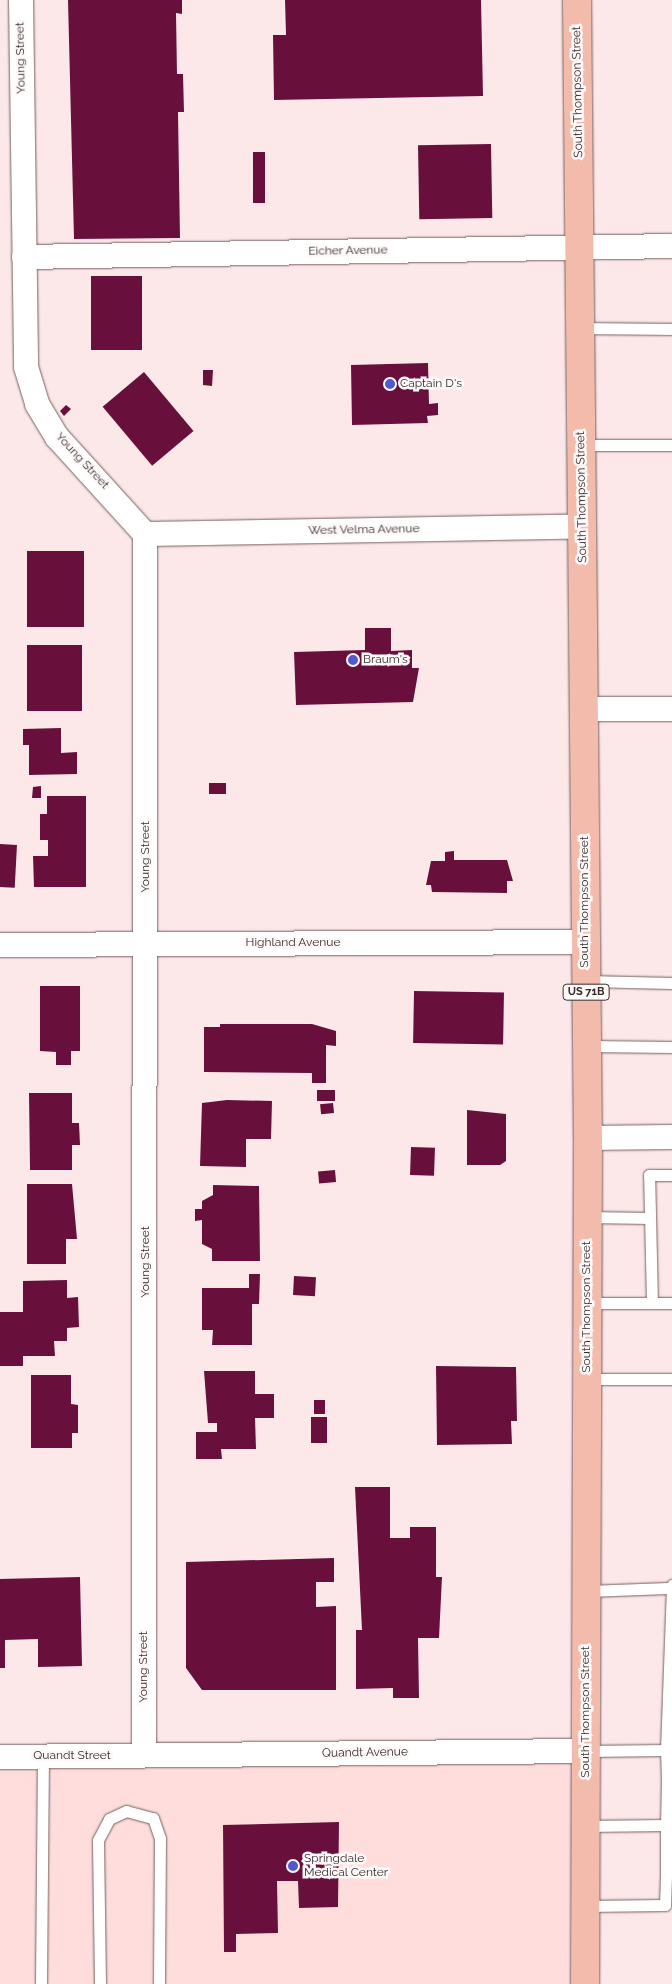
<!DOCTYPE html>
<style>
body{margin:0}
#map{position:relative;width:672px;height:1984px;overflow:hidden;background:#fce8e8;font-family:Raleway,sans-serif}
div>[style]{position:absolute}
.built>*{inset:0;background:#fdd;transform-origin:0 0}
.building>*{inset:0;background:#68103b;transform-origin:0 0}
.roads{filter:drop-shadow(0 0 1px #766061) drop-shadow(0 0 1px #766061)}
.service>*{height:11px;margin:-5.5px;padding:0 5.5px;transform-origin:5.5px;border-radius:5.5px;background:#fff}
.minor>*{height:24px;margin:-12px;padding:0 12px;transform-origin:12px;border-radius:12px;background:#fff}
.primary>*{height:28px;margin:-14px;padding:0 14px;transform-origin:14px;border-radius:14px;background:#f2bbab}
.dots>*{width:14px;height:14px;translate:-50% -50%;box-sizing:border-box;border:2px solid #fef9f9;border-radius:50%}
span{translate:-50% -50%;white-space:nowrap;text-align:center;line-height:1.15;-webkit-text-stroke:5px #fef9f9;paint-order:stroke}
.shield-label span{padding:1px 4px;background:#fef9f9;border:1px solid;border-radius:4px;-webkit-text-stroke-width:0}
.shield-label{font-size:11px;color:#362c2c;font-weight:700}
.street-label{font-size:12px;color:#362c2c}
.poi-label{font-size:12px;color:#362c2c}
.left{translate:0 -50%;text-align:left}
</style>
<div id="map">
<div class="built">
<i style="left:586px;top:1751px;width:233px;height:586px;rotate:90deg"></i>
</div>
<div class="building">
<i style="clip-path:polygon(68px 0,182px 0,182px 14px,176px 13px,177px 74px,183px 74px,184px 112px,178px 112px,180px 238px,74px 239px)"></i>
<i style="clip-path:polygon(285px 0,481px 0,483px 96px,274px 100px,273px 35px,286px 35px)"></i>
<i style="left:491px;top:144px;width:74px;height:73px;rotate:89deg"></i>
<i style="left:253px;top:152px;width:12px;height:51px"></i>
<i style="left:91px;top:276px;width:51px;height:74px"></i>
<i style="clip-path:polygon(428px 363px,429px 404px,438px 403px,438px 415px,427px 416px,428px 423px,352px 425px,351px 365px)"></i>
<i style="clip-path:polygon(203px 370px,213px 370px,212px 386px,203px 385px)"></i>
<i style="left:144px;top:372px;width:77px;height:54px;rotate:50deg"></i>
<i style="clip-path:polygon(66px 405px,71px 409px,64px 416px,60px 411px)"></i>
<i style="left:27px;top:551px;width:57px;height:76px"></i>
<i style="clip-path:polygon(365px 628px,391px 628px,391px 651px,412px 650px,412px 668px,419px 668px,413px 702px,296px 705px,294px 652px,365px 650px)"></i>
<i style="left:27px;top:645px;width:55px;height:66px"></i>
<i style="clip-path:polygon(61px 728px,61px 753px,77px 752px,77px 774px,29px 775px,29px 745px,23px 745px,23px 729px)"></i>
<i style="left:209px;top:783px;width:17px;height:11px"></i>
<i style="clip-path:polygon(41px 786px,41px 798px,32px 798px,33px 787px)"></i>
<i style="clip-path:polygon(47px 796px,86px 796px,86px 887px,34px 887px,33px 856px,48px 856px,48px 840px,40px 840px,40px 814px,47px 814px)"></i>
<i style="left:0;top:844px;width:17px;height:43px;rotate:3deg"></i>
<i style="clip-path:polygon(454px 851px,454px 860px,507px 860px,513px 881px,507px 881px,507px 893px,432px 892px,431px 885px,426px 885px,431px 861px,445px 861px,445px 852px)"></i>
<i style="clip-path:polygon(40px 986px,80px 986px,80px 1051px,71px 1051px,71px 1065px,56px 1065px,56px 1052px,40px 1051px)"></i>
<i style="left:414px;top:991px;width:90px;height:52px;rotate:1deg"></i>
<i style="clip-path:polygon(220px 1024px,312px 1024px,336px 1031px,336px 1046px,326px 1045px,326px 1083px,312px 1083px,312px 1073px,204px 1072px,204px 1027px,220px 1027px)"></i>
<i style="left:317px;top:1090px;width:18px;height:11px"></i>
<i style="clip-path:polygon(29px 1093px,72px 1093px,72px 1123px,79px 1123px,80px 1145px,72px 1145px,72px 1170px,30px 1170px)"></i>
<i style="clip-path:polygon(227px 1100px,272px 1101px,271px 1139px,246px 1139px,246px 1167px,200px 1166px,202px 1103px)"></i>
<i style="left:333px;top:1103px;width:10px;height:13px;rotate:84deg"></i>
<i style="clip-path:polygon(467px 1110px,506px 1114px,506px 1161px,500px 1165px,467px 1165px)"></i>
<i style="left:411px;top:1147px;width:24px;height:28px;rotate:2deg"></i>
<i style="left:335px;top:1170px;width:12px;height:17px;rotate:85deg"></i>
<i style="clip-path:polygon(27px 1184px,72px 1184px,77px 1239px,66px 1239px,66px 1264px,27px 1264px)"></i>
<i style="clip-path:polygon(213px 1185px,259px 1186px,260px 1261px,212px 1261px,212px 1249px,202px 1244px,202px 1220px,195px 1221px,195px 1209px,202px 1209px,202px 1201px,213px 1195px)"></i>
<i style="clip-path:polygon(249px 1274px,260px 1274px,259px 1304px,252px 1304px,252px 1345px,212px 1345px,213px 1330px,202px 1330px,202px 1288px,249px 1288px)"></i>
<i style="left:294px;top:1276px;width:22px;height:19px;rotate:3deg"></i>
<i style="clip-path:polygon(67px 1280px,67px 1298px,78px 1297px,79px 1327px,67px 1328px,67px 1341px,54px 1341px,55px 1356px,23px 1356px,23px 1366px,0 1366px,0 1312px,23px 1312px,23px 1281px)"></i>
<i style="clip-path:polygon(436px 1366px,516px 1367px,517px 1421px,511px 1421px,512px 1444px,437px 1445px)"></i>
<i style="clip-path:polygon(204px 1371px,255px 1371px,255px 1394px,274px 1394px,274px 1418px,255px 1418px,256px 1449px,221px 1449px,222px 1459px,196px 1459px,196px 1432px,217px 1432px,217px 1423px,208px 1423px)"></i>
<i style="clip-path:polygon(31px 1375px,71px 1375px,71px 1404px,78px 1405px,78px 1433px,72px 1433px,72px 1448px,31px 1448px)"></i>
<i style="left:314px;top:1400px;width:11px;height:14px"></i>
<i style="left:311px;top:1417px;width:16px;height:26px"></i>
<i style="clip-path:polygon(355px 1487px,390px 1487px,390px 1538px,410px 1538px,410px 1527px,436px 1527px,436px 1577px,442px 1577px,439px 1638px,418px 1638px,419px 1698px,393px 1698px,393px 1688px,356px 1689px,356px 1630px,362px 1630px)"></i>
<i style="clip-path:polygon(334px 1558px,334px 1582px,316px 1582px,316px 1607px,336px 1606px,336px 1690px,202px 1690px,186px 1668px,186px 1562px)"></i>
<i style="clip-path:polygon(80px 1577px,82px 1666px,38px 1667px,38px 1639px,5px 1640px,5px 1668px,0 1668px,0 1579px)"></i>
<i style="clip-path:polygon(339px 1822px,338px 1907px,299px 1908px,298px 1881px,277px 1881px,278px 1933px,236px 1934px,236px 1952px,224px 1952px,223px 1825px)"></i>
</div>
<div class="roads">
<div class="service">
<i style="left:581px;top:328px;width:91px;rotate:0.6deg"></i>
<i style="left:582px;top:445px;width:90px"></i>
<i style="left:586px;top:981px;width:86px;rotate:1.3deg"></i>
<i style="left:587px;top:1046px;width:85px;rotate:0.7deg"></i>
<i style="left:587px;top:1217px;width:63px;rotate:0.9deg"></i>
<i style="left:587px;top:1303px;width:85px"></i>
<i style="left:652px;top:1303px;width:128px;rotate:-91.3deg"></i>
<i style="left:649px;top:1175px;width:23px"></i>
<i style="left:587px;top:1379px;width:85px"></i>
<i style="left:586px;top:1591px;width:83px;rotate:-2.1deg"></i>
<i style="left:666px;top:1750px;width:26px;rotate:88deg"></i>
<i style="left:667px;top:1776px;width:5px;rotate:-11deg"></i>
<i style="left:586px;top:1751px;width:80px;rotate:-0.7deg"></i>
<i style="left:666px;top:1750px;width:165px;rotate:-87.9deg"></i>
<i style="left:666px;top:1825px;width:49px;rotate:-88.8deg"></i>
<i style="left:585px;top:1826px;width:81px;rotate:-0.7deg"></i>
<i style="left:666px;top:1825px;width:48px;rotate:90deg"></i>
<i style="left:666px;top:1873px;width:6px"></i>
<i style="left:586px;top:1906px;width:79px;rotate:-0.7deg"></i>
<i style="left:665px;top:1905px;width:32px;rotate:-88deg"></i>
<i style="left:41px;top:1984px;width:228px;rotate:-89.5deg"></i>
<i style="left:100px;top:1984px;width:144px;rotate:-90.8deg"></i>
<i style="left:98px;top:1840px;width:24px;rotate:-62deg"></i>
<i style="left:109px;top:1819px;width:19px;rotate:-25deg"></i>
<i style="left:126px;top:1811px;width:28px;rotate:15deg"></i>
<i style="left:153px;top:1818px;width:21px;rotate:71deg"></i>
<i style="left:160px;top:1838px;width:146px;rotate:90.4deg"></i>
</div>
<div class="minor">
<i style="left:21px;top:0;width:367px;rotate:89.2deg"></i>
<i style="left:26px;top:367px;width:39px;rotate:73deg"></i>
<i style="left:37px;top:404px;width:39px;rotate:59deg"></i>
<i style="left:57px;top:437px;width:131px;rotate:47.8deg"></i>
<i style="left:145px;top:534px;width:1221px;rotate:90.05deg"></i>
<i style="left:24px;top:257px;width:648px;rotate:-0.97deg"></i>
<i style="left:145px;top:534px;width:437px;rotate:-1deg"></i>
<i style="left:584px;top:709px;width:88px"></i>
<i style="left:0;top:945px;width:586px;rotate:-0.29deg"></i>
<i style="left:588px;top:1138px;width:84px;rotate:-0.7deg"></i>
<i style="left:0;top:1757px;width:586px;rotate:-0.59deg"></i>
</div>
<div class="primary">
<i style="left:577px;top:0;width:1138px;rotate:89.45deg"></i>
<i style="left:588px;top:1138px;width:846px;rotate:90.2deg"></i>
</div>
</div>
<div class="dots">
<i style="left:390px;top:384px;background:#5159cf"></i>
<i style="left:353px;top:660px;background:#5159cf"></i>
<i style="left:293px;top:1866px;background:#5159cf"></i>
</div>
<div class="shield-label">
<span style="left:586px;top:992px">US 71B</span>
</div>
<div class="street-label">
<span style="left:21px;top:58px;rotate:-91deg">Young Street</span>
<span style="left:578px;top:92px;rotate:-91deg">South Thompson Street</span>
<span style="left:348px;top:251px;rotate:-1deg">Eicher Avenue</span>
<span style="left:82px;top:461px;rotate:47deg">Young Street</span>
<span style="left:582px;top:497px;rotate:-91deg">South Thompson Street</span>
<span style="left:364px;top:530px;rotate:-1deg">West Velma Avenue</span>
<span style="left:146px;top:857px;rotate:-90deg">Young Street</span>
<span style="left:585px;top:902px;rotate:-90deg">South Thompson Street</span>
<span style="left:293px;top:943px">Highland Avenue</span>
<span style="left:146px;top:1262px;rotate:-90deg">Young Street</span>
<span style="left:587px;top:1307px;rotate:-90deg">South Thompson Street</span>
<span style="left:144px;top:1667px;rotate:-90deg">Young Street</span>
<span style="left:586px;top:1712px;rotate:-90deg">South Thompson Street</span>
<span style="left:365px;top:1753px;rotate:-1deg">Quandt Avenue</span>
<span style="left:72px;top:1756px">Quandt Street</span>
</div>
<div class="poi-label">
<span class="left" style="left:400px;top:384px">Captain D's</span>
<span class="left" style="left:363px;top:660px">Braum's</span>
<span class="left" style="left:304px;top:1866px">Springdale<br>Medical Center</span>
</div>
</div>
